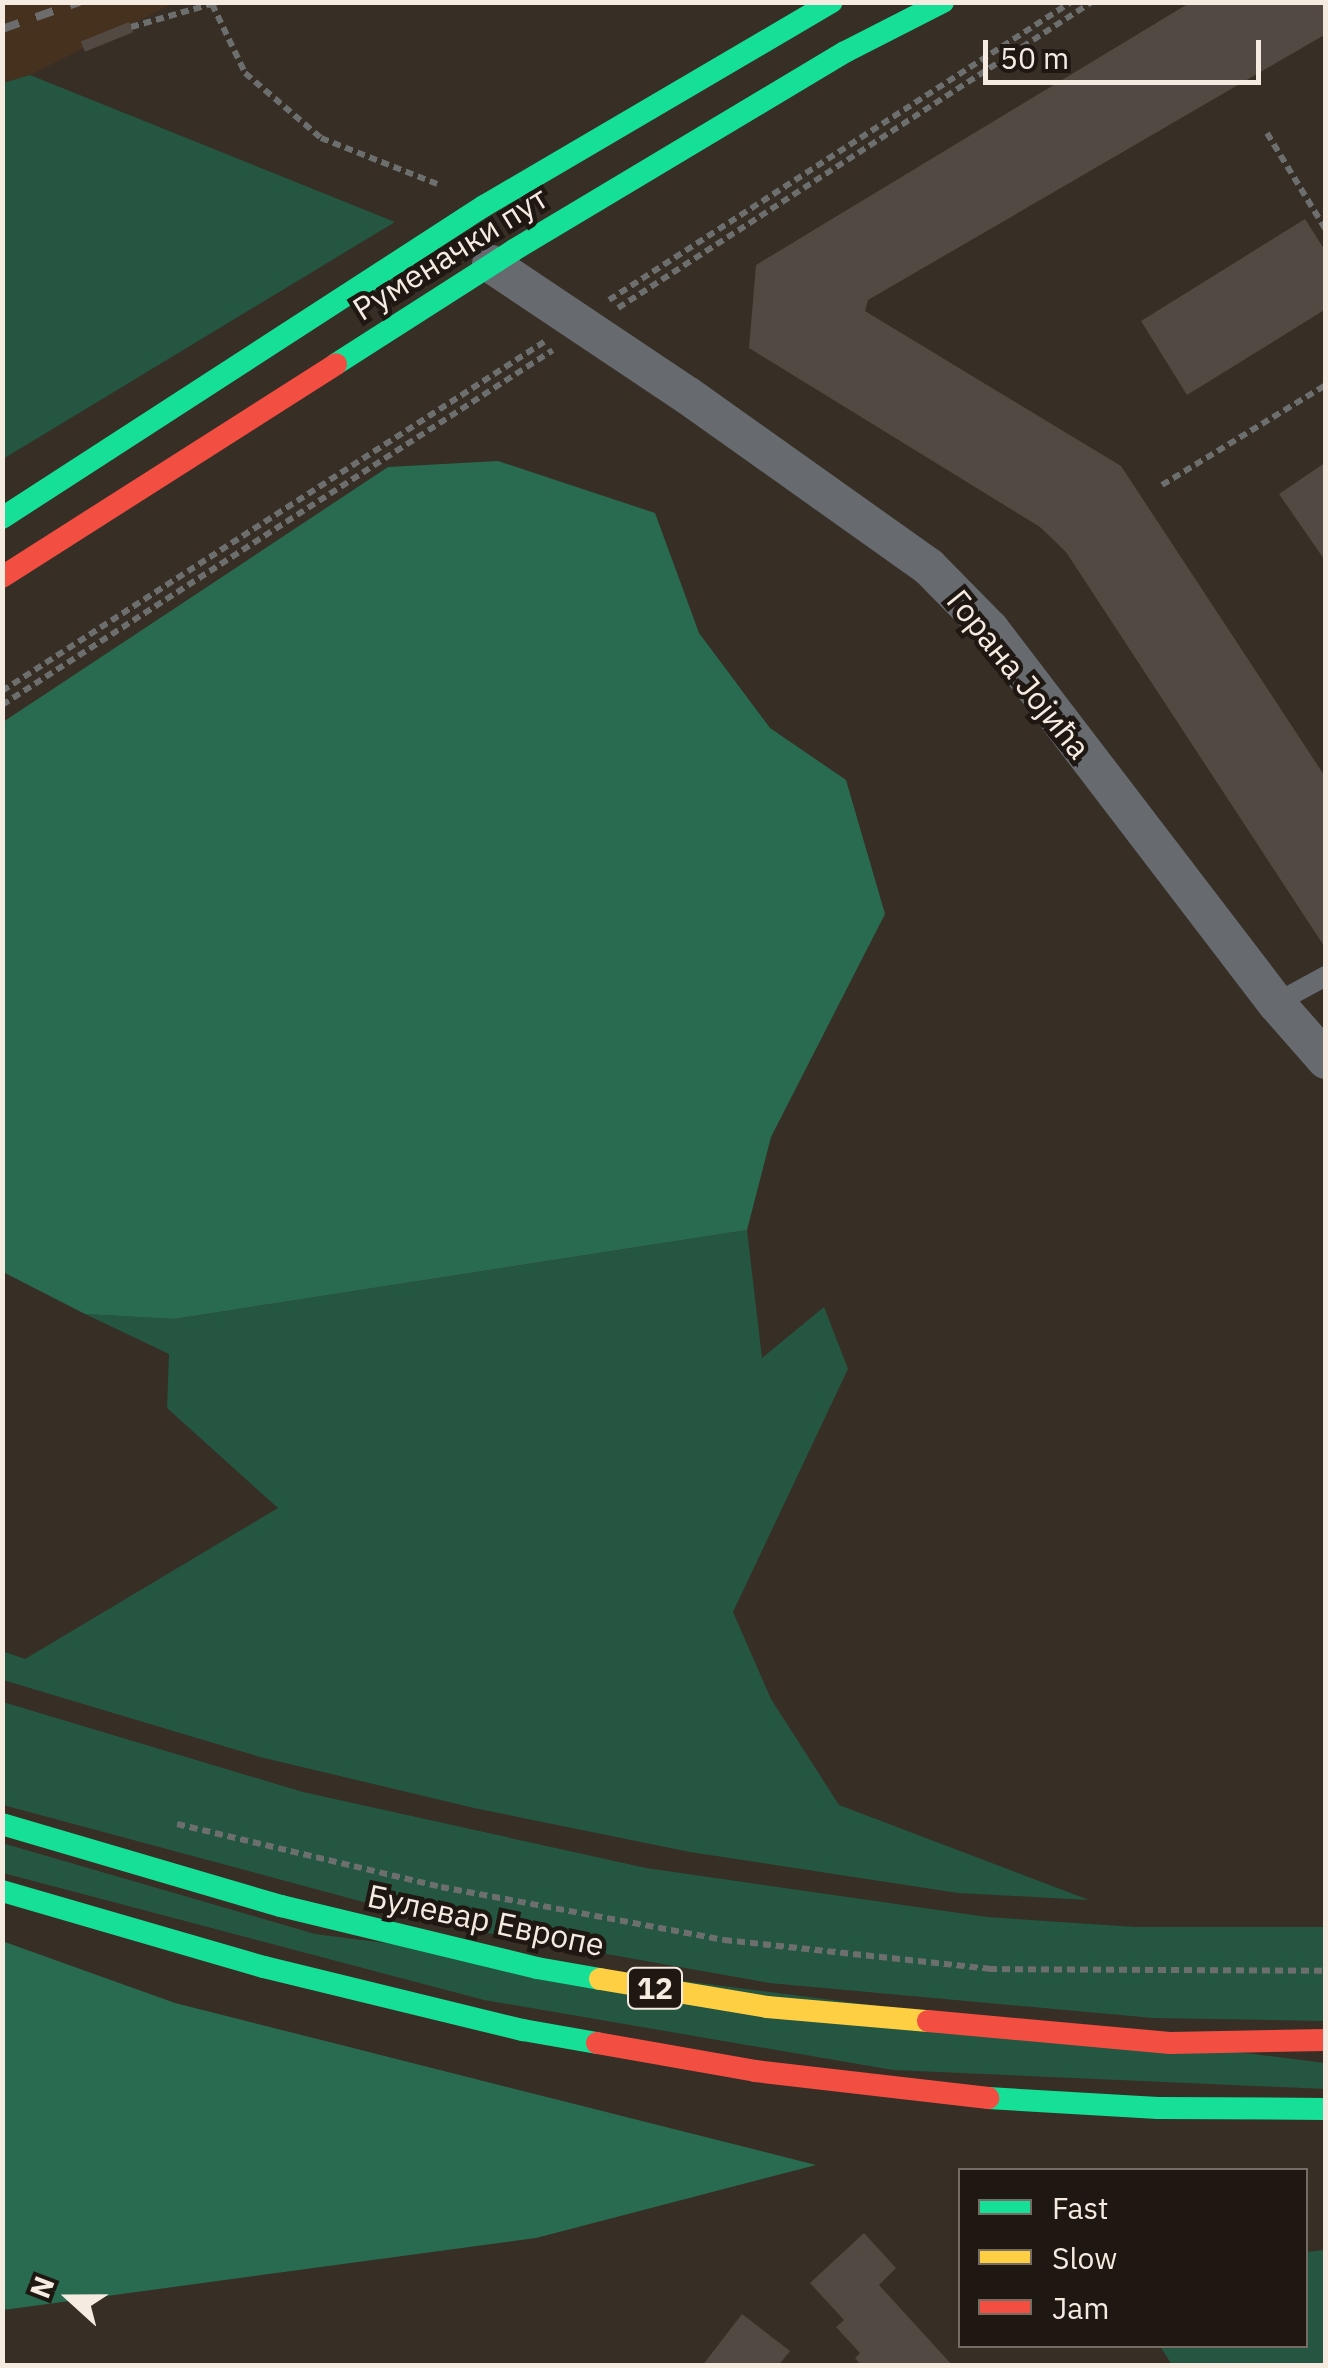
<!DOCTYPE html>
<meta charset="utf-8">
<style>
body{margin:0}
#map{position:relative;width:1328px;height:2368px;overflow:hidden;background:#372e25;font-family:"IBM Plex Sans",sans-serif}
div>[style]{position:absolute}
.built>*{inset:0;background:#46311f}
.green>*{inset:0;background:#245641}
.forest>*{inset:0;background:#296b50}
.building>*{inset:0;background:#524a42;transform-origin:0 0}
.path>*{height:6px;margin-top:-3px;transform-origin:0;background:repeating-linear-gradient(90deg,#6d6e6e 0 8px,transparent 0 13px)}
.lane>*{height:20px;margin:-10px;padding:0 10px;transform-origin:10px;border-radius:10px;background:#676b6f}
.street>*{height:38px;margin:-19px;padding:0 19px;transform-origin:19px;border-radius:19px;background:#676b6f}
.fast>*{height:22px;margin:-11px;padding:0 11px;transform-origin:11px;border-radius:11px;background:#16e098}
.slow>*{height:22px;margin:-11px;padding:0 11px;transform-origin:11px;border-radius:11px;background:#ffcf43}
.jam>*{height:22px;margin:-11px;padding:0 11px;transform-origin:11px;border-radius:11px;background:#f24e42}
.rail>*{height:8px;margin-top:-4px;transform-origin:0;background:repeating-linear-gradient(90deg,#6c6c6c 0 18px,transparent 0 36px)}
span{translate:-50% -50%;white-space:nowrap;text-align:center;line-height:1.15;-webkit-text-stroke:9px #1f1711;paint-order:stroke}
.shield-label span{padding:2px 8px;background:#1f1711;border:2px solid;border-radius:8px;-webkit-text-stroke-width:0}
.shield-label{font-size:30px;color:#f6ebe1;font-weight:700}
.street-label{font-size:32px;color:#f6ebe1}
.frame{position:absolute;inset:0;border:5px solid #f6ebe1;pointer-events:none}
.legend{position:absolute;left:958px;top:2168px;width:350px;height:180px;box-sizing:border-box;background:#1f1711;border:2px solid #756c64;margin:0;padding:12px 18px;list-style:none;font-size:30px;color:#f6ebe1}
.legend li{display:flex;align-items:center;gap:20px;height:50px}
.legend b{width:50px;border:2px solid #756c64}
.north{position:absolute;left:20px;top:2248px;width:100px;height:100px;-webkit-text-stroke:8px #1f1711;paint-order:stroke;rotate:291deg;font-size:28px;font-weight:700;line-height:40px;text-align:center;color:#f6ebe1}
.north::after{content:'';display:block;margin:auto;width:35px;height:45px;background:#f6ebe1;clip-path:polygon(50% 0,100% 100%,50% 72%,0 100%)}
.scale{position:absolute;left:983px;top:40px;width:278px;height:45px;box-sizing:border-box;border:5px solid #f6ebe1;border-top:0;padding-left:12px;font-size:30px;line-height:35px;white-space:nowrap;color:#f6ebe1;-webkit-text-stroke:8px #1f1711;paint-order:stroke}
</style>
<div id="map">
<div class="built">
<i style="clip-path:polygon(3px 3px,174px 3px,30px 75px,3px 83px)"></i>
</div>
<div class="green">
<i style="clip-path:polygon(30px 75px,395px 222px,3px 459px,3px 83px)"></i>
<i style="clip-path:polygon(747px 1230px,762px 1358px,824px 1307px,848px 1369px,733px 1612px,771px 1699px,839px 1805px,1089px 1900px,958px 1893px,690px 1852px,474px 1808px,260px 1757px,3px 1680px,2px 1651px,25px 1659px,278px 1508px,167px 1408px,169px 1354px,85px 1314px,174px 1319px)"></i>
<i style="clip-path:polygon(3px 1702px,303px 1792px,646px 1868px,987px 1917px,1135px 1927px,1325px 1927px,1325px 2021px,1153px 2018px,769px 1983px,460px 1928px,3px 1805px)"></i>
<i style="clip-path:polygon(2px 1843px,315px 1934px,1325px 2063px,1325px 2089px,893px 2070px,484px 2000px,3px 1873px)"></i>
<i style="clip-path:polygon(1325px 2250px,1325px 2365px,1172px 2365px,1160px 2346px,1306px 2346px,1306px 2252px)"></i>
</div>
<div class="forest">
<i style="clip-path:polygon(498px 461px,655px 513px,699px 633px,770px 728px,846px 780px,885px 914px,771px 1137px,747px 1230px,174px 1319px,85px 1314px,3px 1272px,3px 722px,388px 467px)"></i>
<i style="clip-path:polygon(2px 1941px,175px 2003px,816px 2165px,536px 2238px,3px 2310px)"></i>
</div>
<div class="building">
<i style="clip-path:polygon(1191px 2px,1326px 2px,1326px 34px,868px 300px,865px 311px,1121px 466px,1326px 778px,1326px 949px,1066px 552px,1040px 527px,749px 348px,756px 265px)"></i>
<i style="left:129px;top:22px;width:11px;height:52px;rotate:68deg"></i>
<i style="clip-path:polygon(1305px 219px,1326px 252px,1326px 309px,1187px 395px,1141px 321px)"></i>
<i style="clip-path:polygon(1326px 462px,1326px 562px,1279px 494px)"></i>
<i style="clip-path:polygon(864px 2233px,896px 2268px,879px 2285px,953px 2366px,862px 2366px,855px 2358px,860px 2353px,836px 2327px,844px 2320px,810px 2283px)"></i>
<i style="clip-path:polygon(742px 2314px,790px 2351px,778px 2366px,702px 2366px)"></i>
</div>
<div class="path">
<i style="left:218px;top:2px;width:6px;rotate:162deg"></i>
<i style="left:212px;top:4px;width:76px;rotate:64.4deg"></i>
<i style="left:245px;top:73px;width:100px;rotate:40.5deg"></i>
<i style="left:321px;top:138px;width:125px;rotate:21.6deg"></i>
<i style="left:131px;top:27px;width:84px;rotate:-15.9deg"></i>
<i style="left:1267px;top:133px;width:114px;rotate:58.7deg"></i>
<i style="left:609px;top:300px;width:550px;rotate:-32.82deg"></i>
<i style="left:618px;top:308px;width:564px;rotate:-32.85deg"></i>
<i style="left:1162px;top:485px;width:192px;rotate:-31.4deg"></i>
<i style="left:2px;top:691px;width:645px;rotate:-32.78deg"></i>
<i style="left:2px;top:705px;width:655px;rotate:-32.79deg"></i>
<i style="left:177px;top:1824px;width:271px;rotate:13.4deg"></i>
<i style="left:441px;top:1887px;width:288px;rotate:10.6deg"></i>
<i style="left:724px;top:1940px;width:267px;rotate:6.2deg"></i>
<i style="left:989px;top:1969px;width:337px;rotate:0.3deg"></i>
</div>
<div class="lane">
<i style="left:1276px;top:1003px;width:57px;rotate:-28.4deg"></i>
</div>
<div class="street">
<i style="left:491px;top:264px;width:236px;rotate:33.8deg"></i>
<i style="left:687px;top:395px;width:297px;rotate:35.4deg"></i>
<i style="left:929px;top:567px;width:87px;rotate:45.5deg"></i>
<i style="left:990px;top:629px;width:471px;rotate:52.6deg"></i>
<i style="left:1276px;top:1003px;width:76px;rotate:48.7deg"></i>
</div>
<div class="fast">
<i style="left:336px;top:364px;width:211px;rotate:-32.6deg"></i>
<i style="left:514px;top:250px;width:386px;rotate:-30.9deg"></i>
<i style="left:845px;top:52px;width:110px;rotate:-27deg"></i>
<i style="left:2px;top:518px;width:574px;rotate:-32.92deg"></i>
<i style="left:484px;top:206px;width:403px;rotate:-30.4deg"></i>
<i style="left:2px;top:1824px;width:291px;rotate:16.4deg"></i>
<i style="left:281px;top:1906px;width:263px;rotate:13.6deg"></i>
<i style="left:537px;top:1968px;width:64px;rotate:9.9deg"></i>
<i style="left:2px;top:1891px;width:273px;rotate:16.2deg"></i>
<i style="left:264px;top:1967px;width:267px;rotate:13.7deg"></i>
<i style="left:523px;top:2030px;width:75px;rotate:10deg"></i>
<i style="left:988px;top:2098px;width:170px;rotate:3.4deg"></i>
<i style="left:1158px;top:2108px;width:168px;rotate:0.3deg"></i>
</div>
<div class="slow">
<i style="left:600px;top:1979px;width:169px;rotate:9.5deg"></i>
<i style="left:767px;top:2007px;width:162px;rotate:5deg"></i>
</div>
<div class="jam">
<i style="left:2px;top:577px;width:396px;rotate:-32.5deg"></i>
<i style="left:928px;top:2021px;width:243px;rotate:5.2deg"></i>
<i style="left:1170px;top:2043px;width:156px;rotate:-1.1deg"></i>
<i style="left:597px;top:2043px;width:160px;rotate:10deg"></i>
<i style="left:755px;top:2071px;width:235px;rotate:6.6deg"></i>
</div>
<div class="rail">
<i style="left:2px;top:29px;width:82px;rotate:-19.3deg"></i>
</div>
<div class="shield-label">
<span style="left:655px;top:1988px">12</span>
</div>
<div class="street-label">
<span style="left:450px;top:253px;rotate:-32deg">Руменачки пут</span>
<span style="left:1019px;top:674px;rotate:51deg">Горана Јојића</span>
<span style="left:486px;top:1920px;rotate:12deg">Булевар Европе</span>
</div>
<div class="frame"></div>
<ul class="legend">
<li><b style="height:12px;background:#16e098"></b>Fast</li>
<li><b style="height:12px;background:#ffcf43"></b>Slow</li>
<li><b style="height:12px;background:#f24e42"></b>Jam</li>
</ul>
<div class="north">N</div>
<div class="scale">50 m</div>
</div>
